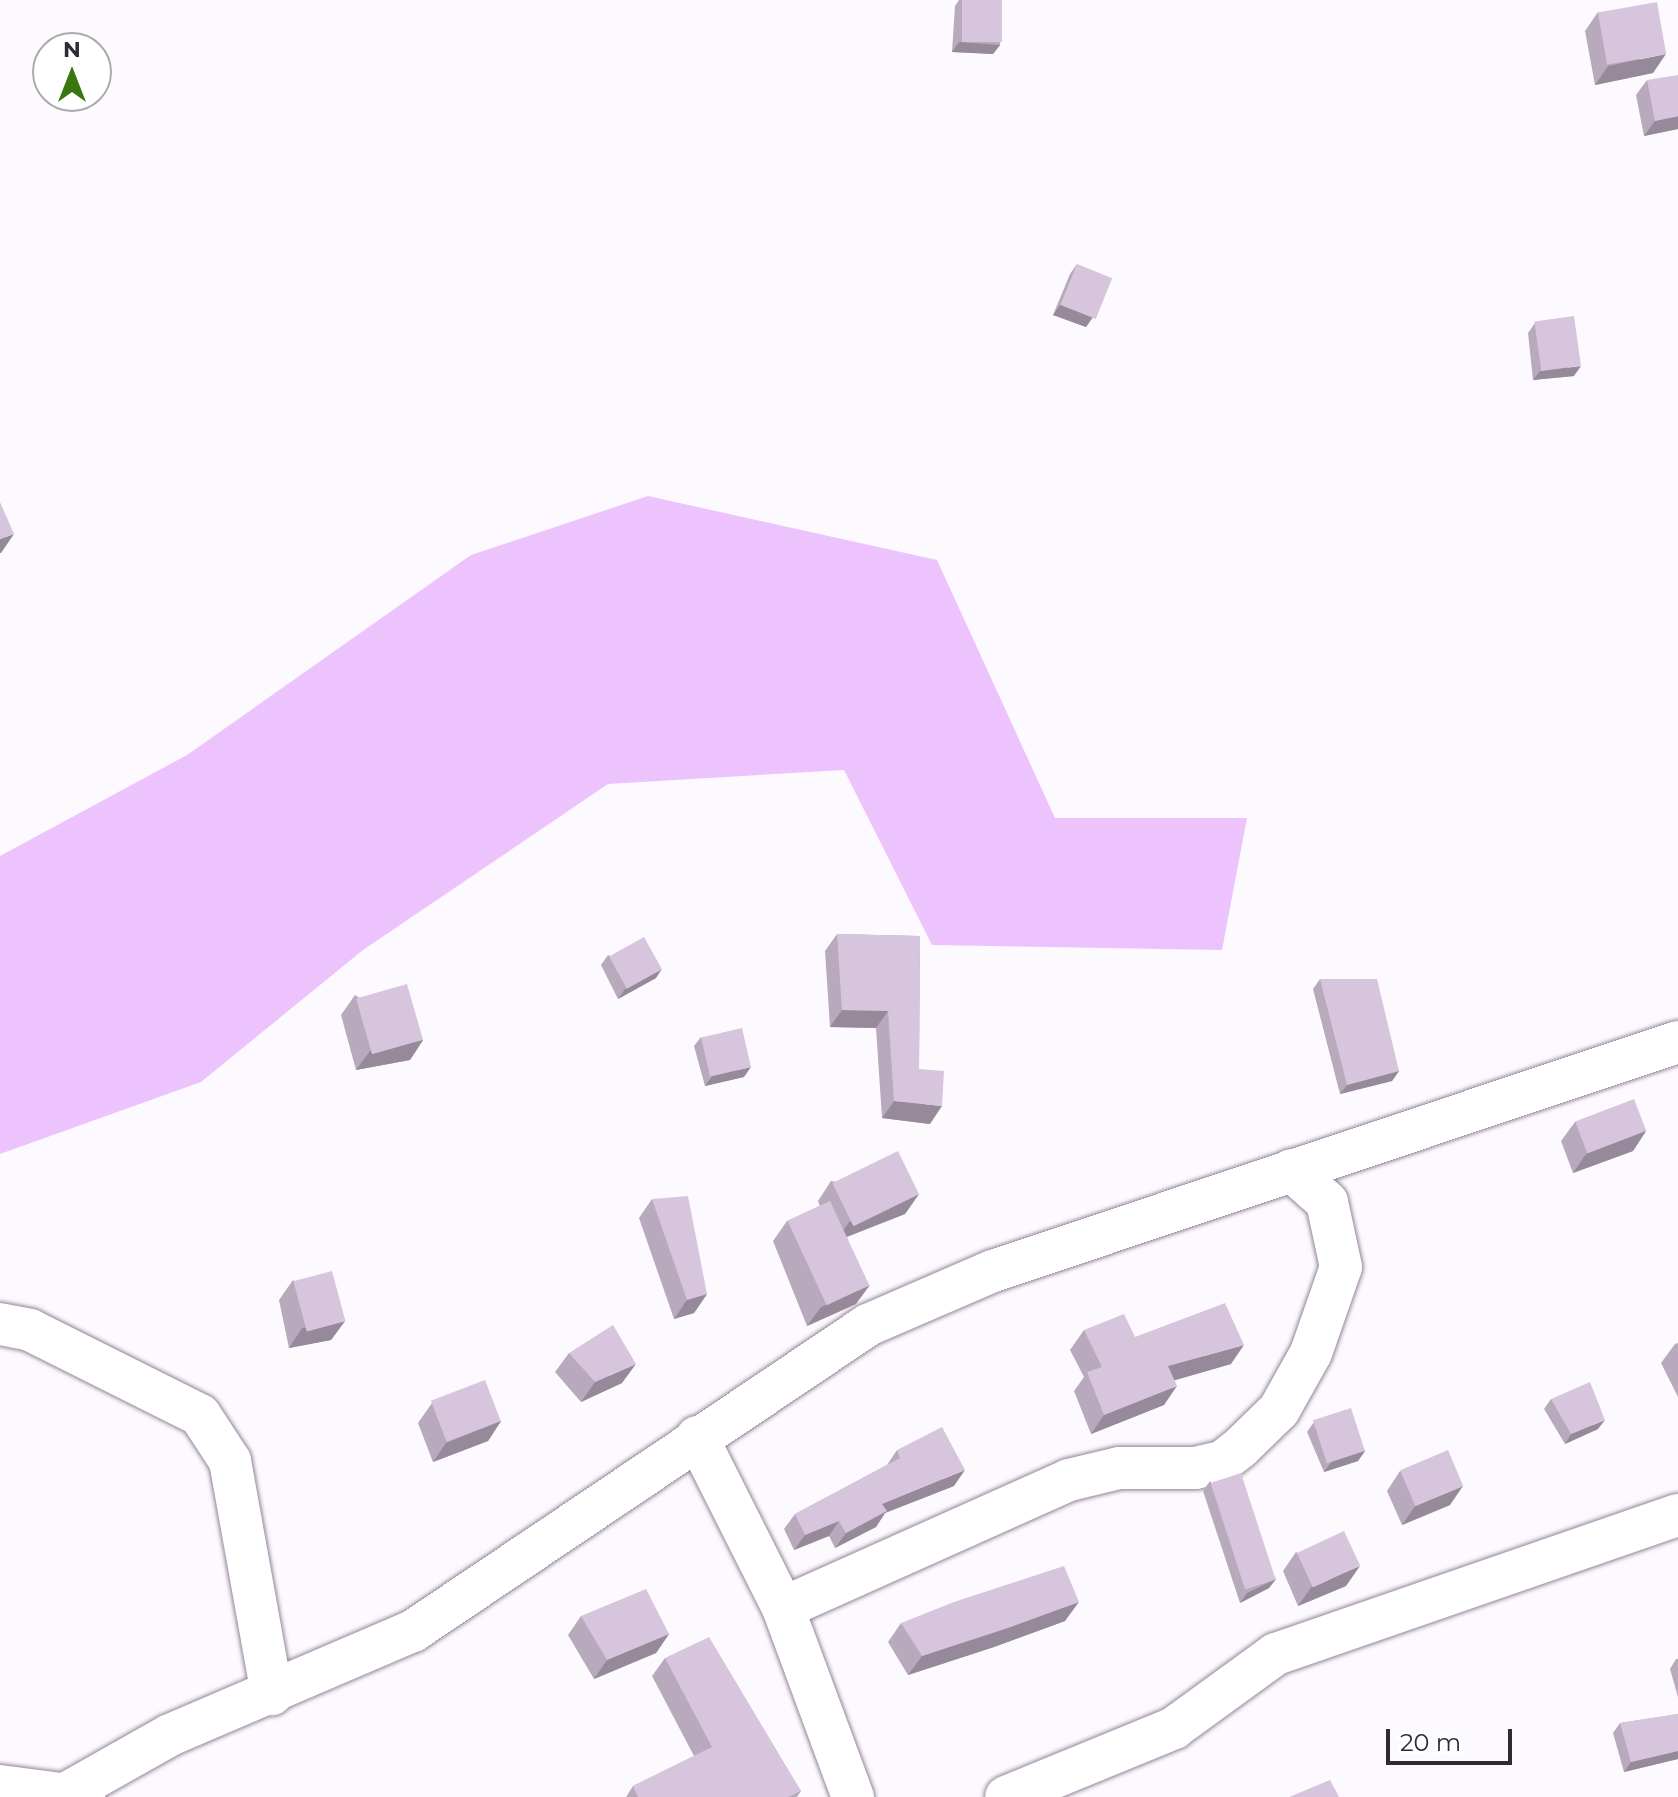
<!DOCTYPE html>
<style>
body{margin:0}
#map{position:relative;width:1678px;height:1797px;overflow:hidden;background:#fdfaff;font-family:Montserrat,sans-serif}
div>[style]{position:absolute}
.green>*{inset:0;background:#edc3fd}
.roads{filter:drop-shadow(0 0 2px #93849a) drop-shadow(0 0 2px #93849a)}
.minor>*{height:42px;margin:-21px;padding:0 21px;transform-origin:21px;border-radius:21px;background:#fff}
.wall>*{inset:0;background:#b8a9bd}
.shaded-wall>*{inset:0;background:#968a9a}
.building>*{inset:0;background:#d6c5dc;transform-origin:0 0}
span{translate:-50% -50%;white-space:nowrap;text-align:center;line-height:1.15;-webkit-text-stroke:6px #fff;paint-order:stroke}
.north{position:absolute;left:32px;top:32px;width:80px;height:80px;box-sizing:border-box;background:#fff;border:2px solid #adaaae;border-radius:50%;rotate:0deg;font-size:22px;font-weight:700;line-height:32px;text-align:center;color:#312a34}
.north::after{content:'';display:block;margin:auto;width:28px;height:36px;background:#3a7710;clip-path:polygon(50% 0,100% 100%,50% 72%,0 100%)}
.scale{position:absolute;left:1386px;top:1729px;width:126px;height:36px;box-sizing:border-box;border:4px solid #312a34;border-top:0;padding-left:10px;font-size:24px;line-height:28px;white-space:nowrap;color:#312a34;-webkit-text-stroke:6px #fff;paint-order:stroke}
</style>
<div id="map">
<div class="green">
<i style="clip-path:polygon(648px 496px,937px 560px,1055px 818px,1247px 818px,1222px 950px,932px 945px,844px 770px,608px 784px,363px 950px,201px 1082px,0 1154px,0 856px,187px 755px,471px 555px)"></i>
</div>
<div class="roads">
<div class="minor">
<i style="left:0;top:1324px;width:31px;rotate:11deg"></i>
<i style="left:30px;top:1330px;width:190px;rotate:26.6deg"></i>
<i style="left:200px;top:1415px;width:55px;rotate:56.9deg"></i>
<i style="left:230px;top:1461px;width:237px;rotate:79.8deg"></i>
<i style="left:697px;top:1437px;width:191px;rotate:63.3deg"></i>
<i style="left:783px;top:1608px;width:202px;rotate:69.7deg"></i>
<i style="left:783px;top:1608px;width:313px;rotate:-24.1deg"></i>
<i style="left:1069px;top:1480px;width:51px;rotate:-13.5deg"></i>
<i style="left:1119px;top:1468px;width:76px"></i>
<i style="left:1195px;top:1468px;width:28px;rotate:-13deg"></i>
<i style="left:1222px;top:1462px;width:24px;rotate:-38deg"></i>
<i style="left:1241px;top:1447px;width:53px;rotate:-44.2deg"></i>
<i style="left:1279px;top:1410px;width:65px;rotate:-60.7deg"></i>
<i style="left:1311px;top:1353px;width:91px;rotate:-70.8deg"></i>
<i style="left:1341px;top:1267px;width:66px;rotate:-102.2deg"></i>
<i style="left:1327px;top:1202px;width:48px;rotate:-138.4deg"></i>
<i style="left:0;top:1786px;width:85px;rotate:7.5deg"></i>
<i style="left:60px;top:1797px;width:126px;rotate:-29.4deg"></i>
<i style="left:170px;top:1735px;width:264px;rotate:-23.2deg"></i>
<i style="left:413px;top:1631px;width:548px;rotate:-33.92deg"></i>
<i style="left:868px;top:1325px;width:136px;rotate:-23.4deg"></i>
<i style="left:993px;top:1271px;width:722px;rotate:-18.49deg"></i>
<i style="left:1006px;top:1797px;width:182px;rotate:-22.3deg"></i>
<i style="left:1174px;top:1728px;width:126px;rotate:-36deg"></i>
<i style="left:1276px;top:1654px;width:425px;rotate:-19.1deg"></i>
</div>
</div>
<div class="wall">
<i style="clip-path:polygon(959px 0,1002px 0,1000px 45px,993px 54px,952px 52px,955px 6px)"></i>
<i style="clip-path:polygon(1598px 12px,1653px 73px,1595px 85px,1585px 31px)"></i>
<i style="clip-path:polygon(1647px 80px,1678px 129px,1644px 136px,1636px 95px)"></i>
<i style="clip-path:polygon(1077px 264px,1093px 317px,1086px 327px,1053px 315px,1070px 274px)"></i>
<i style="clip-path:polygon(1535px 323px,1574px 376px,1533px 380px,1528px 333px)"></i>
<i style="clip-path:polygon(837px 934px,920px 936px,919px 1069px,930px 1124px,882px 1118px,876px 1028px,830px 1027px,825px 951px)"></i>
<i style="clip-path:polygon(608px 955px,656px 978px,618px 999px,601px 965px)"></i>
<i style="clip-path:polygon(1320px 979px,1399px 1071px,1392px 1081px,1340px 1094px,1313px 989px)"></i>
<i style="clip-path:polygon(355px 995px,423px 1040px,410px 1060px,356px 1070px,341px 1015px)"></i>
<i style="clip-path:polygon(701px 1037px,744px 1077px,705px 1086px,694px 1046px)"></i>
<i style="clip-path:polygon(1575px 1122px,1646px 1131px,1633px 1151px,1573px 1173px,1561px 1141px)"></i>
<i style="clip-path:polygon(831px 1181px,919px 1194px,905px 1214px,847px 1237px,856px 1304px,807px 1326px,773px 1241px,787px 1221px,820px 1206px,818px 1201px)"></i>
<i style="clip-path:polygon(652px 1199px,707px 1294px,694px 1313px,674px 1319px,639px 1218px)"></i>
<i style="clip-path:polygon(293px 1280px,345px 1321px,331px 1340px,289px 1348px,279px 1300px)"></i>
<i style="clip-path:polygon(1084px 1330px,1135px 1337px,1231px 1364px,1175px 1380px,1164px 1405px,1091px 1434px,1074px 1391px,1084px 1377px,1070px 1350px)"></i>
<i style="clip-path:polygon(1678px 1343px,1678px 1397px,1661px 1363px,1675px 1344px)"></i>
<i style="clip-path:polygon(569px 1353px,622px 1383px,581px 1402px,555px 1372px)"></i>
<i style="clip-path:polygon(1551px 1399px,1598px 1429px,1565px 1444px,1544px 1409px)"></i>
<i style="clip-path:polygon(432px 1403px,501px 1421px,488px 1441px,433px 1462px,418px 1423px)"></i>
<i style="clip-path:polygon(1314px 1422px,1365px 1451px,1358px 1461px,1324px 1472px,1307px 1432px)"></i>
<i style="clip-path:polygon(897px 1450px,954px 1486px,885px 1513px,876px 1527px,835px 1548px,829px 1536px,794px 1550px,784px 1529px,795px 1514px,887px 1465px)"></i>
<i style="clip-path:polygon(1400px 1471px,1450px 1505px,1402px 1525px,1387px 1491px)"></i>
<i style="clip-path:polygon(1210px 1481px,1276px 1579px,1269px 1588px,1240px 1603px,1203px 1491px)"></i>
<i style="clip-path:polygon(1296px 1552px,1346px 1586px,1298px 1606px,1283px 1571px)"></i>
<i style="clip-path:polygon(581px 1616px,669px 1634px,656px 1653px,594px 1679px,568px 1635px)"></i>
<i style="clip-path:polygon(1065px 1621px,994px 1647px,908px 1675px,888px 1642px,901px 1623px)"></i>
<i style="clip-path:polygon(665px 1658px,801px 1791px,797px 1797px,626px 1797px,633px 1786px,694px 1756px,652px 1676px)"></i>
<i style="clip-path:polygon(1676px 1659px,1678px 1659px,1678px 1697px,1670px 1669px)"></i>
<i style="clip-path:polygon(1678px 1714px,1678px 1759px,1624px 1772px,1613px 1733px,1620px 1723px)"></i>
</div>
<div class="shaded-wall">
<i style="clip-path:polygon(959px 42px,1000px 45px,993px 54px,952px 52px)"></i>
<i style="clip-path:polygon(1666px 54px,1653px 73px,1595px 85px,1608px 66px)"></i>
<i style="clip-path:polygon(1678px 116px,1678px 129px,1644px 136px,1655px 121px)"></i>
<i style="clip-path:polygon(1060px 305px,1093px 317px,1086px 327px,1053px 315px)"></i>
<i style="clip-path:polygon(1581px 366px,1574px 376px,1533px 380px,1540px 371px)"></i>
<i style="clip-path:polygon(14px 534px,1px 553px,0 553px,0 539px)"></i>
<i style="clip-path:polygon(662px 969px,656px 978px,618px 999px,625px 989px)"></i>
<i style="clip-path:polygon(842px 1010px,888px 1011px,876px 1028px,830px 1027px)"></i>
<i style="clip-path:polygon(423px 1040px,410px 1060px,356px 1070px,370px 1051px)"></i>
<i style="clip-path:polygon(751px 1067px,744px 1077px,705px 1086px,712px 1076px)"></i>
<i style="clip-path:polygon(1399px 1071px,1392px 1081px,1340px 1094px,1347px 1085px)"></i>
<i style="clip-path:polygon(894px 1101px,942px 1106px,930px 1124px,882px 1118px)"></i>
<i style="clip-path:polygon(1646px 1131px,1633px 1151px,1573px 1173px,1586px 1154px)"></i>
<i style="clip-path:polygon(919px 1194px,905px 1214px,836px 1241px,849px 1222px)"></i>
<i style="clip-path:polygon(870px 1285px,856px 1304px,807px 1326px,821px 1307px)"></i>
<i style="clip-path:polygon(707px 1294px,694px 1313px,674px 1319px,687px 1300px)"></i>
<i style="clip-path:polygon(345px 1321px,331px 1340px,289px 1348px,302px 1328px)"></i>
<i style="clip-path:polygon(1244px 1345px,1231px 1364px,1155px 1386px,1168px 1366px)"></i>
<i style="clip-path:polygon(636px 1364px,622px 1383px,581px 1402px,595px 1382px)"></i>
<i style="clip-path:polygon(1177px 1386px,1164px 1405px,1091px 1434px,1104px 1415px)"></i>
<i style="clip-path:polygon(1605px 1420px,1598px 1429px,1565px 1444px,1571px 1434px)"></i>
<i style="clip-path:polygon(501px 1421px,488px 1441px,433px 1462px,446px 1443px)"></i>
<i style="clip-path:polygon(1365px 1451px,1358px 1461px,1324px 1472px,1331px 1462px)"></i>
<i style="clip-path:polygon(965px 1470px,954px 1486px,885px 1513px,876px 1527px,835px 1548px,846px 1533px,882px 1504px)"></i>
<i style="clip-path:polygon(1463px 1486px,1450px 1505px,1402px 1525px,1415px 1506px)"></i>
<i style="clip-path:polygon(839px 1521px,829px 1536px,794px 1550px,805px 1535px)"></i>
<i style="clip-path:polygon(1360px 1566px,1346px 1586px,1298px 1606px,1312px 1586px)"></i>
<i style="clip-path:polygon(1276px 1579px,1269px 1588px,1240px 1603px,1247px 1593px)"></i>
<i style="clip-path:polygon(1079px 1602px,1065px 1621px,994px 1647px,908px 1675px,922px 1656px)"></i>
<i style="clip-path:polygon(669px 1634px,656px 1653px,594px 1679px,607px 1660px)"></i>
<i style="clip-path:polygon(1678px 1751px,1678px 1759px,1624px 1772px,1631px 1762px)"></i>
</div>
<div class="building">
<i style="left:962px;top:0;width:40px;height:42px"></i>
<i style="left:1657px;top:2px;width:53px;height:60px;rotate:80deg"></i>
<i style="clip-path:polygon(1678px 75px,1678px 116px,1655px 121px,1647px 80px)"></i>
<i style="left:1077px;top:264px;width:38px;height:44px;rotate:22deg"></i>
<i style="left:1574px;top:316px;width:50px;height:40px;rotate:82deg"></i>
<i style="clip-path:polygon(0 502px,14px 534px,0 539px)"></i>
<i style="clip-path:polygon(837px 934px,920px 936px,919px 1069px,944px 1071px,942px 1106px,894px 1101px,888px 1011px,842px 1010px)"></i>
<i style="left:644px;top:937px;width:37px;height:40px;rotate:61deg"></i>
<i style="clip-path:polygon(1320px 979px,1377px 979px,1399px 1071px,1347px 1085px)"></i>
<i style="left:407px;top:984px;width:58px;height:53px;rotate:74deg"></i>
<i style="left:742px;top:1028px;width:40px;height:42px;rotate:77deg"></i>
<i style="left:1634px;top:1099px;width:34px;height:63px;rotate:69deg"></i>
<i style="left:898px;top:1151px;width:48px;height:73px;rotate:64deg"></i>
<i style="clip-path:polygon(688px 1196px,707px 1294px,687px 1300px,652px 1199px)"></i>
<i style="left:830px;top:1201px;width:93px;height:47px;rotate:65deg"></i>
<i style="left:332px;top:1271px;width:52px;height:40px;rotate:75deg"></i>
<i style="clip-path:polygon(1225px 1303px,1244px 1345px,1168px 1366px,1177px 1386px,1104px 1415px,1087px 1372px,1102px 1367px,1084px 1330px,1124px 1314px,1135px 1337px)"></i>
<i style="clip-path:polygon(613px 1325px,636px 1364px,595px 1382px,569px 1353px)"></i>
<i style="left:485px;top:1380px;width:44px;height:58px;rotate:69deg"></i>
<i style="clip-path:polygon(1590px 1382px,1605px 1420px,1571px 1434px,1551px 1399px)"></i>
<i style="left:1351px;top:1408px;width:45px;height:40px;rotate:72deg"></i>
<i style="clip-path:polygon(942px 1427px,965px 1470px,882px 1504px,887px 1511px,846px 1533px,839px 1521px,805px 1535px,795px 1514px,900px 1458px,897px 1450px)"></i>
<i style="left:1448px;top:1450px;width:39px;height:52px;rotate:67deg"></i>
<i style="left:1241px;top:1473px;width:112px;height:32px;rotate:72deg"></i>
<i style="left:1344px;top:1531px;width:38px;height:52px;rotate:65deg"></i>
<i style="clip-path:polygon(1064px 1566px,1079px 1602px,1008px 1628px,922px 1656px,901px 1623px,954px 1602px)"></i>
<i style="clip-path:polygon(646px 1589px,669px 1634px,607px 1660px,581px 1616px)"></i>
<i style="clip-path:polygon(709px 1637px,801px 1791px,788px 1797px,638px 1797px,633px 1786px,712px 1747px,665px 1658px)"></i>
<i style="clip-path:polygon(1678px 1714px,1678px 1751px,1631px 1762px,1620px 1723px)"></i>
<i style="clip-path:polygon(1330px 1780px,1339px 1797px,1289px 1797px)"></i>
</div>
<div class="north">N</div>
<div class="scale">20 m</div>
</div>
